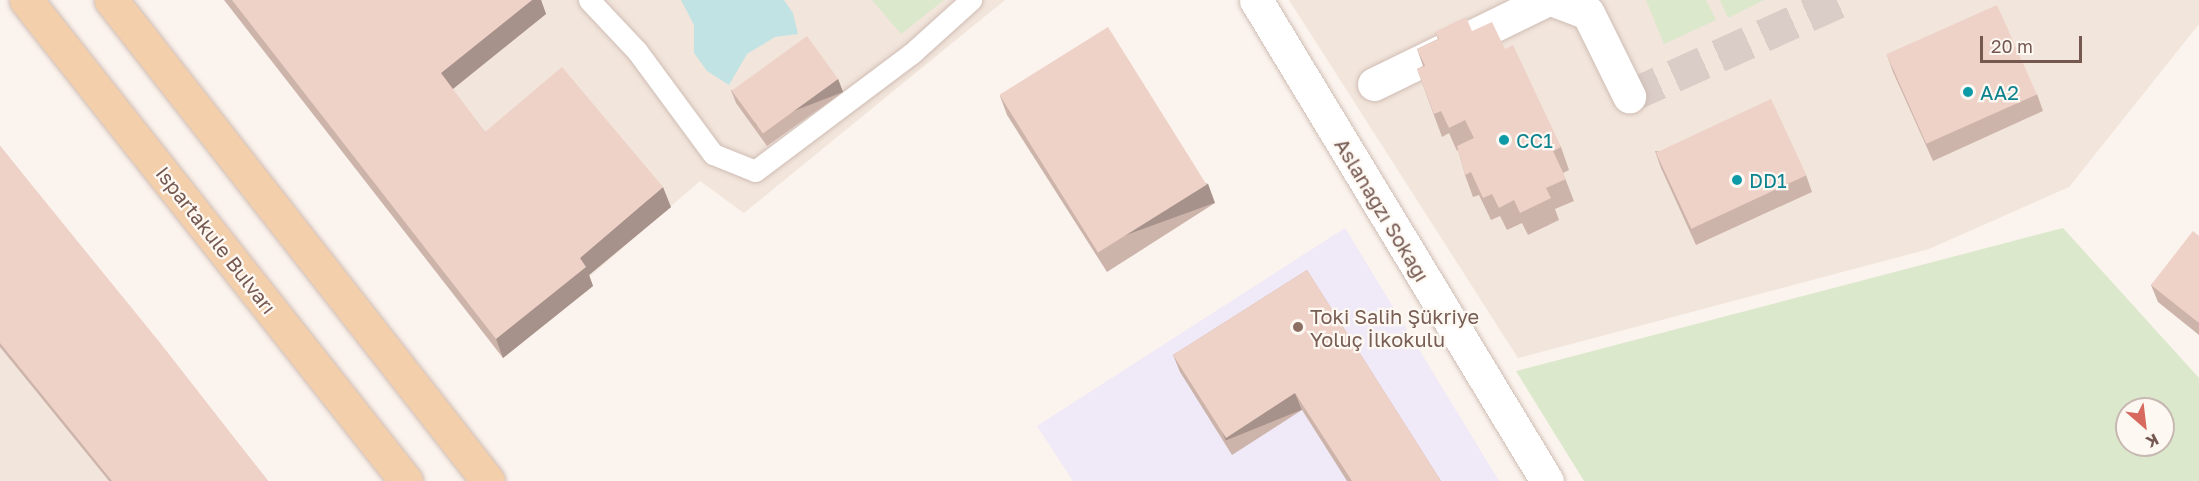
<!DOCTYPE html>
<meta charset="utf-8">
<style>
body{margin:0}
#map{position:relative;width:2199px;height:481px;overflow:hidden;background:#fbf3ed;font-family:"Golos Text",sans-serif}
div>[style]{position:absolute}
.residential>*{inset:0;background:#f2e5db}
.education>*{inset:0;background:#f0e9f8}
.green>*{inset:0;background:#dbe8cb}
.water>*{inset:0;background:#c2e3e4}
.street-tunnel>*{height:33px;margin-top:-16.5px;transform-origin:0;background:repeating-linear-gradient(90deg,#daccc6 0 33px,transparent 0 49px)}
.roads{filter:drop-shadow(0 0 2px #cfbdb5) drop-shadow(0 0 2px #cfbdb5)}
.lane>*{height:21px;margin:-10.5px;padding:0 10.5px;transform-origin:10.5px;border-radius:10.5px;background:#fff}
.street>*{height:33px;margin:-16.5px;padding:0 16.5px;transform-origin:16.5px;border-radius:16.5px;background:#fff}
.primary>*{height:33px;margin:-16.5px;padding:0 16.5px;transform-origin:16.5px;border-radius:16.5px;background:#f3cfac}
.wall>*{inset:0;background:#cdb4ab}
.shaded-wall>*{inset:0;background:#a7928b;transform-origin:0 0}
.building>*{inset:0;background:#eed1c7;transform-origin:0 0}
.dots>*{width:16px;height:16px;translate:-50% -50%;box-sizing:border-box;border:3px solid #fef8f3;border-radius:50%}
span{translate:-50% -50%;white-space:nowrap;text-align:center;line-height:1.15;-webkit-text-stroke:4.5px #fef8f3;paint-order:stroke}
.culture-label{font-size:20px;color:#0d838f}
.left{translate:0 -50%;text-align:left}
.street-label{font-size:20px;color:#755951}
.education-label{font-size:20px;color:#785e54}
.north{position:absolute;left:2115px;top:397px;width:60px;height:60px;box-sizing:border-box;background:#fef8f3;border:2px solid #c7b8b2;border-radius:50%;rotate:152deg;font-size:16px;font-weight:700;line-height:24px;text-align:center;color:#755951}
.north::after{content:'';display:block;margin:auto;width:21px;height:27px;background:#d8695e;clip-path:polygon(50% 0,100% 100%,50% 72%,0 100%)}
.scale{position:absolute;left:1980px;top:36px;width:102px;height:27px;box-sizing:border-box;border:3px solid #755951;border-top:0;padding-left:8px;font-size:18px;line-height:21px;white-space:nowrap;color:#755951;-webkit-text-stroke:4px #fef8f3;paint-order:stroke}
</style>
<div id="map">
<div class="residential">
<i style="clip-path:polygon(227px 0,1005px 0,744px 213px,700px 181px,505px 350px)"></i>
<i style="clip-path:polygon(1289px 0,2199px 0,2199px 24px,2069px 187px,1929px 249px,1518px 358px)"></i>
<i style="clip-path:polygon(0 151px,265px 481px,0 481px)"></i>
</div>
<div class="education">
<i style="clip-path:polygon(1345px 228px,1499px 481px,1073px 481px,1037px 426px)"></i>
</div>
<div class="green">
<i style="clip-path:polygon(872px 0,944px 0,901px 34px)"></i>
<i style="clip-path:polygon(1646px 0,1706px 0,1716px 20px,1664px 44px)"></i>
<i style="clip-path:polygon(1720px 0,1764px 0,1728px 18px)"></i>
<i style="clip-path:polygon(evenodd,2063px 228px,2199px 378px,2199px 481px,1584px 481px,1516px 371px,2063px 228px,2127px 409px,2163px 409px,2163px 445px,2127px 445px,2127px 409px)"></i>
</div>
<div class="water">
<i style="clip-path:polygon(681px 0,784px 0,793px 13px,798px 34px,775px 37px,747px 54px,729px 85px,707px 71px,694px 53px,694px 25px)"></i>
</div>
<div class="street-tunnel">
<i style="left:1629px;top:96px;width:234px;rotate:-24.3deg"></i>
</div>
<div class="roads">
<div class="lane">
<i style="left:589px;top:0;width:70px;rotate:46.7deg"></i>
<i style="left:637px;top:51px;width:128px;rotate:53.6deg"></i>
<i style="left:713px;top:154px;width:45px;rotate:22deg"></i>
<i style="left:755px;top:171px;width:195px;rotate:-36.9deg"></i>
<i style="left:911px;top:54px;width:81px;rotate:-42deg"></i>
</div>
<div class="street">
<i style="left:1256px;top:0;width:562px;rotate:58.83deg"></i>
<i style="left:1554px;top:0;width:36px;rotate:21deg"></i>
<i style="left:1588px;top:13px;width:93px;rotate:63.7deg"></i>
<i style="left:1374px;top:84px;width:191px;rotate:-26deg"></i>
</div>
<div class="primary">
<i style="left:26px;top:0;width:613px;rotate:51.69deg"></i>
<i style="left:111px;top:0;width:611px;rotate:51.91deg"></i>
</div>
</div>
<div class="wall">
<i style="clip-path:polygon(224px 0,541px 0,546px 14px,452px 89px,485px 132px,671px 207px,589px 275px,593px 286px,503px 358px)"></i>
<i style="clip-path:polygon(1472px 31px,1505px 49px,1561px 147px,1569px 170px,1563px 173px,1574px 201px,1555px 209px,1559px 220px,1528px 235px,1522px 223px,1507px 230px,1500px 216px,1491px 220px,1479px 195px,1473px 197px,1465px 175px,1458px 150px,1457px 151px,1449px 133px,1442px 137px,1417px 69px,1423px 66px,1417px 49px,1438px 39px,1435px 32px)"></i>
<i style="clip-path:polygon(1887px 55px,2037px 94px,2043px 111px,1933px 161px,1893px 72px)"></i>
<i style="clip-path:polygon(838px 79px,843px 92px,767px 146px,736px 103px,731px 90px)"></i>
<i style="clip-path:polygon(1000px 96px,1208px 184px,1215px 203px,1107px 272px,1007px 115px)"></i>
<i style="clip-path:polygon(0 146px,268px 481px,109px 481px,0 347px)"></i>
<i style="clip-path:polygon(1655px 151px,1806px 175px,1812px 192px,1696px 245px,1661px 168px)"></i>
<i style="clip-path:polygon(2199px 236px,2199px 335px,2158px 302px,2151px 285px)"></i>
<i style="clip-path:polygon(1307px 270px,1441px 481px,1347px 481px,1302px 410px,1232px 455px,1180px 372px,1173px 355px)"></i>
</div>
<div class="shaded-wall">
<i style="clip-path:polygon(532px 0,541px 0,546px 14px,448px 93px,441px 73px)"></i>
<i style="left:838px;top:79px;width:14px;height:93px;rotate:69deg"></i>
<i style="left:1208px;top:184px;width:20px;height:128px;rotate:70deg"></i>
<i style="clip-path:polygon(663px 187px,671px 207px,589px 275px,593px 286px,503px 358px,496px 339px,580px 258px)"></i>
<i style="left:1295px;top:393px;width:18px;height:82px;rotate:68deg"></i>
</div>
<div class="building">
<i style="clip-path:polygon(232px 0,532px 0,441px 73px,485px 132px,562px 67px,663px 187px,580px 258px,586px 267px,496px 339px)"></i>
<i style="left:1997px;top:5px;width:98px;height:121px;rotate:66deg"></i>
<i style="clip-path:polygon(1466px 17px,1472px 31px,1492px 22px,1505px 49px,1513px 45px,1561px 147px,1553px 151px,1566px 179px,1546px 188px,1551px 198px,1520px 213px,1514px 200px,1499px 208px,1492px 194px,1483px 198px,1471px 172px,1465px 175px,1457px 146px,1474px 138px,1465px 120px,1449px 128px,1441px 111px,1434px 114px,1417px 69px,1425px 66px,1417px 49px,1439px 39px,1435px 32px)"></i>
<i style="left:1108px;top:27px;width:186px;height:128px;rotate:58deg"></i>
<i style="left:807px;top:36px;width:53px;height:93px;rotate:54deg"></i>
<i style="left:1771px;top:99px;width:84px;height:127px;rotate:65deg"></i>
<i style="clip-path:polygon(0 146px,161px 344px,268px 481px,112px 481px,0 343px)"></i>
<i style="clip-path:polygon(2193px 231px,2199px 236px,2199px 323px,2151px 285px)"></i>
<i style="clip-path:polygon(1307px 270px,1441px 481px,1352px 481px,1295px 393px,1226px 438px,1173px 355px)"></i>
</div>
<div class="dots">
<i style="left:1968px;top:92px;background:#0f9aa8"></i>
<i style="left:1504px;top:140px;background:#0f9aa8"></i>
<i style="left:1737px;top:180px;background:#0f9aa8"></i>
<i style="left:1298px;top:327px;background:#8d6e63"></i>
</div>
<div class="culture-label">
<span class="left" style="left:1980px;top:92px">AA2</span>
<span class="left" style="left:1516px;top:140px">CC1</span>
<span class="left" style="left:1749px;top:180px">DD1</span>
</div>
<div class="street-label">
<span style="left:1382px;top:210px;rotate:59deg">Aslanağzı Sokağı</span>
<span style="left:216px;top:240px;rotate:52deg">Ispartakule Bulvarı</span>
</div>
<div class="education-label">
<span class="left" style="left:1310px;top:328px">Toki Salih Şükriye<br>Yoluç İlkokulu</span>
</div>
<div class="north">K</div>
<div class="scale">20 m</div>
</div>
